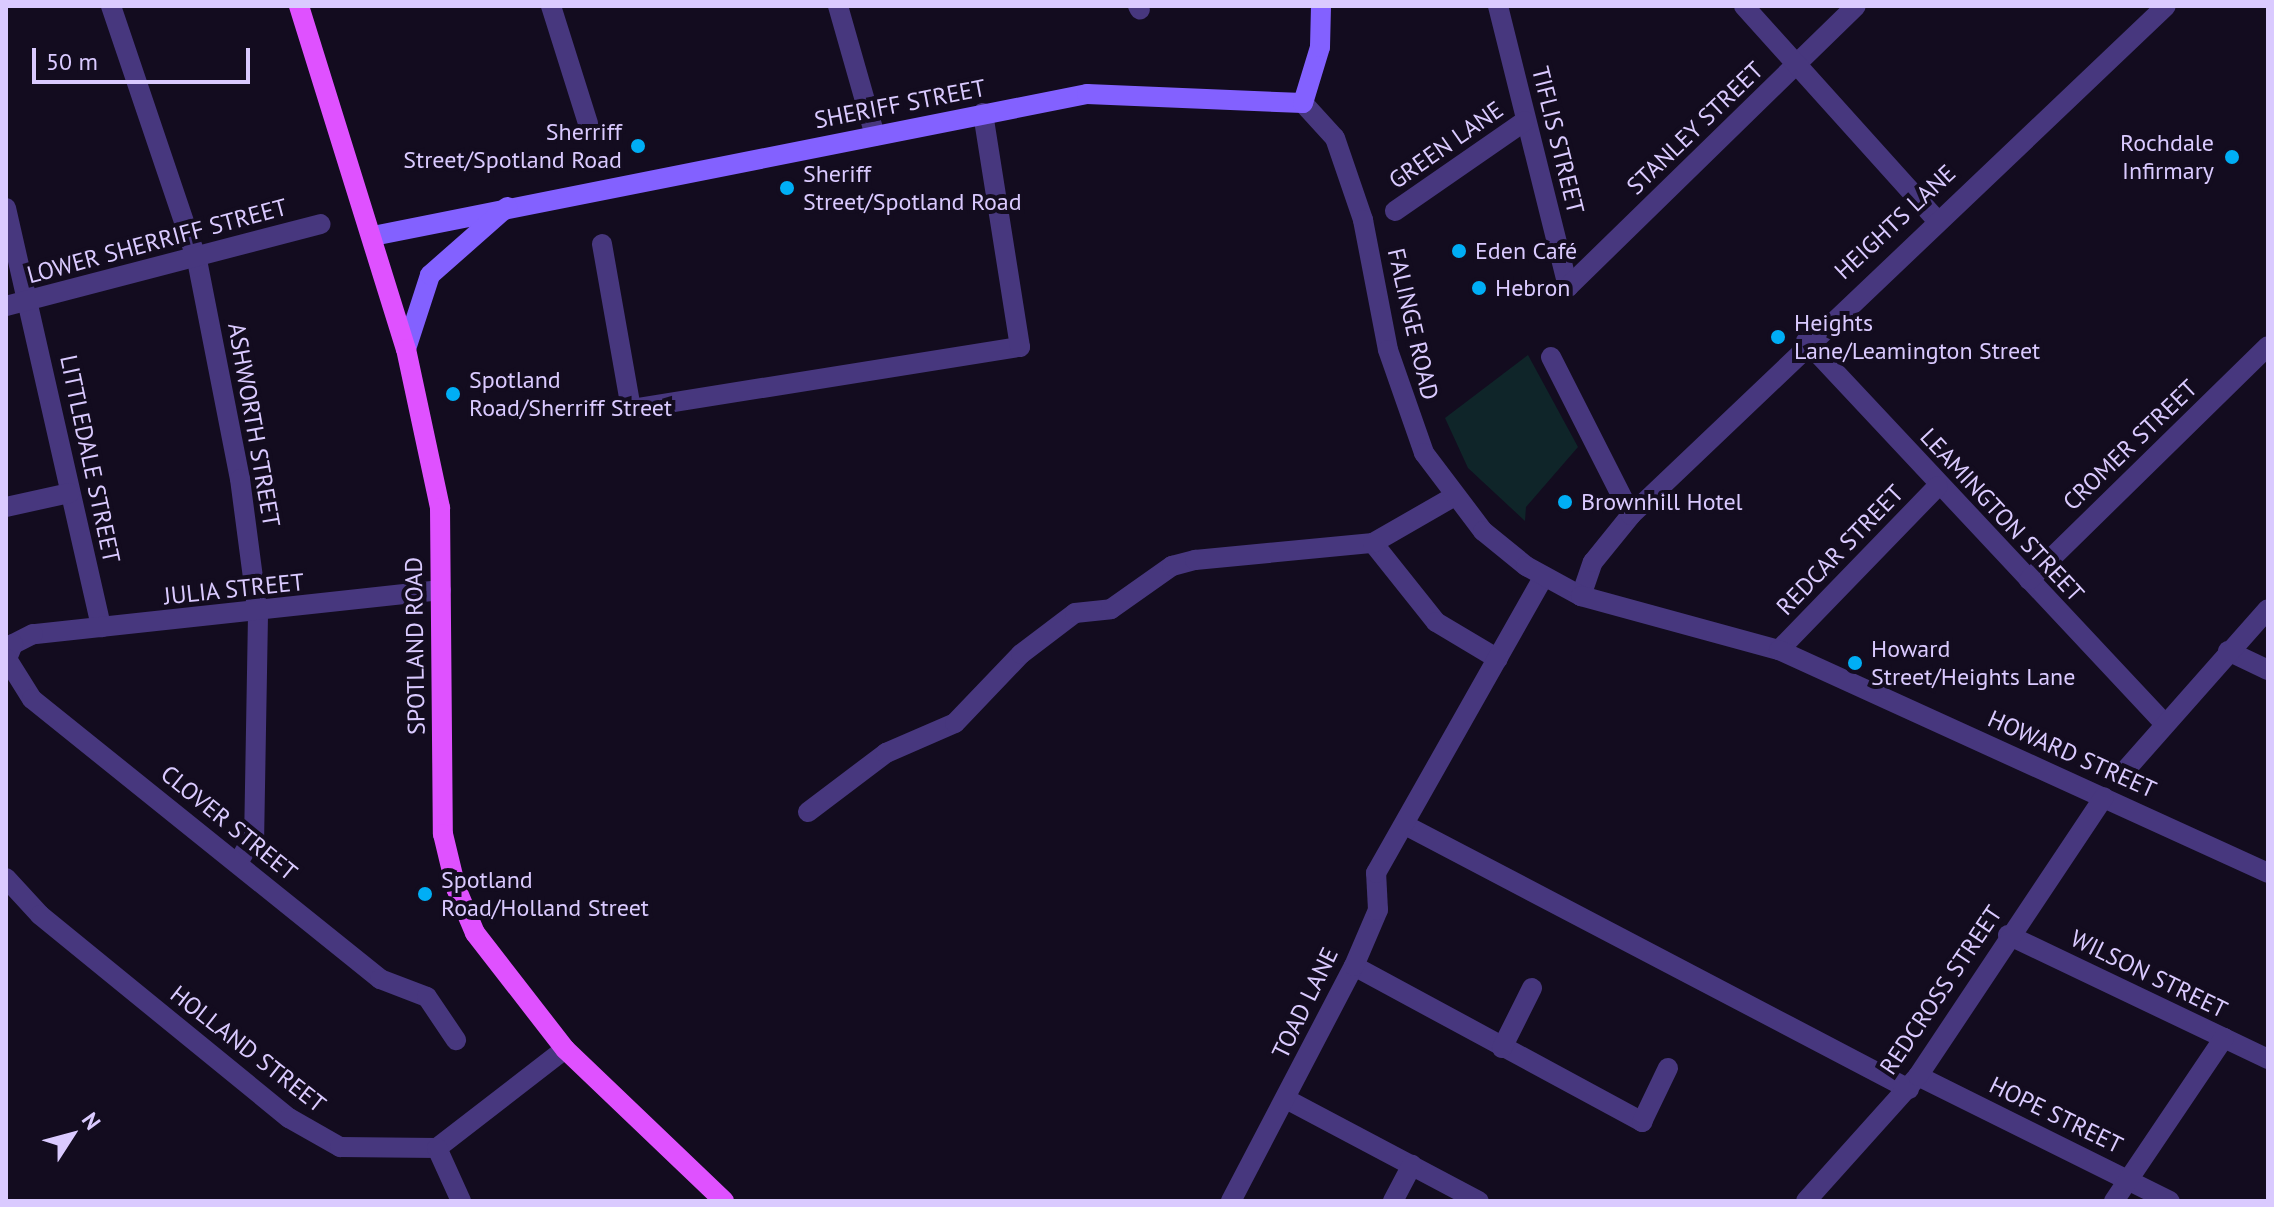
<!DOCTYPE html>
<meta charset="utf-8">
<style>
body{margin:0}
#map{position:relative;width:2274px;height:1207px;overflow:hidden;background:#130c1f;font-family:"PT Sans",sans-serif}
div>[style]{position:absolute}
.green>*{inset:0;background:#0f2529}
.minor>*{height:20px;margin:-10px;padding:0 10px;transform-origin:10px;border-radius:10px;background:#47377e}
.tertiary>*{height:20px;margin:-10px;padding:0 10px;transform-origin:10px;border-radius:10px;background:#47377e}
.secondary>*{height:20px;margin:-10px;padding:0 10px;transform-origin:10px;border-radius:10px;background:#8361ff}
.primary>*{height:20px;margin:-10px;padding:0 10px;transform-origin:10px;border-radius:10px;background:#df51ff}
.dots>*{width:22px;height:22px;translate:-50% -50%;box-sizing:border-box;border:4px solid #130c1f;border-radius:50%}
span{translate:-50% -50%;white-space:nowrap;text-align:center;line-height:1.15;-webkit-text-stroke:8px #130c1f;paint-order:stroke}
.street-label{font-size:24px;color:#dacaff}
.poi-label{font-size:24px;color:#dacaff}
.right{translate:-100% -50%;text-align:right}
.left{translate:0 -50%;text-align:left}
.frame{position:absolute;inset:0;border:8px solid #dacaff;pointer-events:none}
.north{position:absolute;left:32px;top:1095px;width:80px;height:80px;-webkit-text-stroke:6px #130c1f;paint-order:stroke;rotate:54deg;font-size:22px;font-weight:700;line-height:32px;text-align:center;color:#dacaff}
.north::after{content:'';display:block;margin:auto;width:28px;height:36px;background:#dacaff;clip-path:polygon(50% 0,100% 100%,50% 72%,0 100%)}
.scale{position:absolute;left:32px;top:48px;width:218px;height:36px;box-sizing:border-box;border:4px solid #dacaff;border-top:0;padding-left:10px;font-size:24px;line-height:28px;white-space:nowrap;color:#dacaff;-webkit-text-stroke:6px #130c1f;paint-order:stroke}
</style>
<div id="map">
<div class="green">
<i style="clip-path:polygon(1528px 355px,1578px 447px,1526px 507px,1525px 521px,1468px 468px,1445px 418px)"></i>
</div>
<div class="minor">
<i style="left:111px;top:6px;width:268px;rotate:71.3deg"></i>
<i style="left:197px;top:260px;width:223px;rotate:78.9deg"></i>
<i style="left:240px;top:479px;width:137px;rotate:82.5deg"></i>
<i style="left:258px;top:615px;width:221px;rotate:91deg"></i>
<i style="left:254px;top:836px;width:31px;rotate:121deg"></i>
<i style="left:551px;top:6px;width:123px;rotate:72.5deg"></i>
<i style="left:838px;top:6px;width:135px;rotate:74.1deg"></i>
<i style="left:1138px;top:6px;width:4px;rotate:63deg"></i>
<i style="left:1498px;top:6px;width:290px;rotate:76deg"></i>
<i style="left:1568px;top:287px;width:402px;rotate:-44.3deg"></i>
<i style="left:1744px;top:6px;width:287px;rotate:48deg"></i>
<i style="left:6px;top:208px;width:430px;rotate:77.2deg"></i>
<i style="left:1395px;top:211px;width:158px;rotate:-34.7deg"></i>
<i style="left:602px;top:244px;width:168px;rotate:80deg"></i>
<i style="left:631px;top:409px;width:394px;rotate:-9.1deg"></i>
<i style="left:1020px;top:347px;width:237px;rotate:-99deg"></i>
<i style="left:6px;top:306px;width:325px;rotate:-14.6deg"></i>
<i style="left:1806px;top:341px;width:522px;rotate:46.86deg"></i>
<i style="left:1551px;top:357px;width:177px;rotate:63.1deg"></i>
<i style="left:6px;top:507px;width:65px;rotate:-12.5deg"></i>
<i style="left:1373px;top:543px;width:101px;rotate:51.4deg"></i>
<i style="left:1436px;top:622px;width:72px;rotate:30.8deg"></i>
<i style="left:2029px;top:580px;width:334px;rotate:-44.4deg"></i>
<i style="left:441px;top:590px;width:410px;rotate:173.8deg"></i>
<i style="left:33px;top:634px;width:22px;rotate:153deg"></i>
<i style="left:13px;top:644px;width:16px;rotate:112deg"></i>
<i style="left:7px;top:659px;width:47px;rotate:58deg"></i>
<i style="left:32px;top:699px;width:447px;rotate:38.8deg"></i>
<i style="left:380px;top:979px;width:50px;rotate:21deg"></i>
<i style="left:427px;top:997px;width:52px;rotate:56deg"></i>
<i style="left:1581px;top:596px;width:36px;rotate:-71deg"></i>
<i style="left:1593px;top:562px;width:60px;rotate:-51deg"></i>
<i style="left:1631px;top:515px;width:738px;rotate:-43.57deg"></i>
<i style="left:1779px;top:650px;width:228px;rotate:-45.9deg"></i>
<i style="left:2228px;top:651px;width:44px;rotate:25.4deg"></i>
<i style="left:2122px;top:774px;width:220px;rotate:-48.5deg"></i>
<i style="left:808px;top:812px;width:98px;rotate:-37.1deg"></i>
<i style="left:886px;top:753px;width:75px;rotate:-23.5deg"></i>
<i style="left:955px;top:723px;width:95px;rotate:-46.3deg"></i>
<i style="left:1021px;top:654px;width:68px;rotate:-37.2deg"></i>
<i style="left:1075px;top:613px;width:36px;rotate:-6deg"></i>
<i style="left:1111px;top:609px;width:75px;rotate:-35.2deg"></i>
<i style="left:1172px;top:566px;width:24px;rotate:-15deg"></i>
<i style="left:1195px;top:560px;width:179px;rotate:-5.5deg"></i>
<i style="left:1373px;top:543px;width:92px;rotate:-29.9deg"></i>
<i style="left:1405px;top:825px;width:569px;rotate:27.65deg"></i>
<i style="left:6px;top:878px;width:50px;rotate:47.4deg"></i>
<i style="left:40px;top:915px;width:321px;rotate:39.2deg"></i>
<i style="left:289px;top:1118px;width:59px;rotate:29.6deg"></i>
<i style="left:340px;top:1147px;width:97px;rotate:0.6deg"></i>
<i style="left:437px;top:1148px;width:162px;rotate:-37.7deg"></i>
<i style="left:2008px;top:935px;width:288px;rotate:25.5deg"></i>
<i style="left:1354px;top:966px;width:328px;rotate:28.4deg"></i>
<i style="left:1642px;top:1122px;width:60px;rotate:-64.3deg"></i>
<i style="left:1502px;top:1048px;width:67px;rotate:-63.4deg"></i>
<i style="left:1918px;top:1076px;width:281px;rotate:26.4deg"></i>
<i style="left:1286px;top:1099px;width:218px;rotate:27.9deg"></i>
<i style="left:437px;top:1148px;width:58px;rotate:65.6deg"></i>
<i style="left:1231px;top:1201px;width:265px;rotate:-62.4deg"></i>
<i style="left:1354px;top:966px;width:61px;rotate:-66.8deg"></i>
<i style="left:1378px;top:910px;width:37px;rotate:-93deg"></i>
<i style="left:1376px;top:873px;width:341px;rotate:-60.5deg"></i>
<i style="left:1393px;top:1201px;width:41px;rotate:-62.2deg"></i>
<i style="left:2114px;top:1201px;width:197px;rotate:-56deg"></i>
</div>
<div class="tertiary">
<i style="left:1303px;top:103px;width:47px;rotate:47.6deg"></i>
<i style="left:1335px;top:138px;width:87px;rotate:71.1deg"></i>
<i style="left:1363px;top:220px;width:132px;rotate:79.1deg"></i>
<i style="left:1388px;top:350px;width:109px;rotate:70.7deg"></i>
<i style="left:1424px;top:453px;width:98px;rotate:52.9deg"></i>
<i style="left:1483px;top:531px;width:55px;rotate:39.1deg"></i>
<i style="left:1526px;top:566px;width:63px;rotate:28.6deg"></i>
<i style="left:1581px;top:596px;width:205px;rotate:15.3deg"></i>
<i style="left:1779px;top:650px;width:537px;rotate:24.51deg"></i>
<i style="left:1806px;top:1201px;width:168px;rotate:-48.1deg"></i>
<i style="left:1918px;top:1076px;width:335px;rotate:-56.3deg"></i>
</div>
<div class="secondary">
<i style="left:373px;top:236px;width:728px;rotate:-11.25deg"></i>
<i style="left:1087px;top:94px;width:216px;rotate:2.4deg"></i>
<i style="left:1303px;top:103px;width:59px;rotate:-73.1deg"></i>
<i style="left:1320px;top:47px;width:41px;rotate:-88.6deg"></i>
<i style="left:406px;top:349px;width:78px;rotate:-72deg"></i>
<i style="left:430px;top:275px;width:103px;rotate:-41.4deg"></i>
</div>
<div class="primary">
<i style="left:299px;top:6px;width:359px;rotate:72.7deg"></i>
<i style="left:406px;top:349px;width:163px;rotate:77.9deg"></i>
<i style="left:440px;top:508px;width:326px;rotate:89.5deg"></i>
<i style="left:443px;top:834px;width:56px;rotate:76.5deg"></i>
<i style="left:456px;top:888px;width:49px;rotate:67.1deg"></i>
<i style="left:475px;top:933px;width:147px;rotate:52.2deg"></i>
<i style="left:565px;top:1049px;width:220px;rotate:43.7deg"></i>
</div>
<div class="dots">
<i style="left:638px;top:146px;background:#00aef5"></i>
<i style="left:2232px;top:157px;background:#00aef5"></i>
<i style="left:787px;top:188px;background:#00aef5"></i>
<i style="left:1459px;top:251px;background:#00aef5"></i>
<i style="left:1479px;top:288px;background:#00aef5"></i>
<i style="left:1778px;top:337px;background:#00aef5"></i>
<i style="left:453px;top:394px;background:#00aef5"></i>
<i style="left:1565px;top:502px;background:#00aef5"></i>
<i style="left:1855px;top:663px;background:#00aef5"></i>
<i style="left:425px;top:894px;background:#00aef5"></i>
</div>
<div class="street-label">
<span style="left:900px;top:104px;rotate:-11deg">SHERIFF STREET</span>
<span style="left:1695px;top:128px;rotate:-44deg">STANLEY STREET</span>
<span style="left:1558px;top:140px;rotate:76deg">TIFLIS STREET</span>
<span style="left:1446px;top:145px;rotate:-35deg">GREEN LANE</span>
<span style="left:1895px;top:222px;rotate:-43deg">HEIGHTS LANE</span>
<span style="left:157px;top:241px;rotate:-15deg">LOWER SHERRIFF STREET</span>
<span style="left:1413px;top:324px;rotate:77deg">FALINGE ROAD</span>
<span style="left:254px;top:425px;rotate:80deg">ASHWORTH STREET</span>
<span style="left:2130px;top:445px;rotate:-44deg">CROMER STREET</span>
<span style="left:90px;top:459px;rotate:78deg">LITTLEDALE STREET</span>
<span style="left:2002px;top:515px;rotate:47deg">LEAMINGTON STREET</span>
<span style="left:1840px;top:550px;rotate:-46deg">REDCAR STREET</span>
<span style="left:234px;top:589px;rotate:-6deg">JULIA STREET</span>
<span style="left:415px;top:646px;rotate:-91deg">SPOTLAND ROAD</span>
<span style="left:2072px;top:754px;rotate:24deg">HOWARD STREET</span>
<span style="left:229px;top:823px;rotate:39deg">CLOVER STREET</span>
<span style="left:2149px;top:974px;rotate:26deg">WILSON STREET</span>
<span style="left:1941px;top:990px;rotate:-56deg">REDCROSS STREET</span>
<span style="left:1305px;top:1003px;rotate:-64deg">TOAD LANE</span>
<span style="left:248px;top:1049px;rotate:38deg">HOLLAND STREET</span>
<span style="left:2056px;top:1115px;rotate:26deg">HOPE STREET</span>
</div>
<div class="poi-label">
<span class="right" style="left:622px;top:146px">Sherriff<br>Street/Spotland Road</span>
<span class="right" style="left:2214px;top:157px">Rochdale<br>Infirmary</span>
<span class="left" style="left:803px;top:188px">Sheriff<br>Street/Spotland Road</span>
<span class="left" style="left:1475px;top:251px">Eden Café</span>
<span class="left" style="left:1495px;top:288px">Hebron</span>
<span class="left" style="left:1794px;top:337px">Heights<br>Lane/Leamington Street</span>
<span class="left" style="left:469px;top:394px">Spotland<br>Road/Sherriff Street</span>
<span class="left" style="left:1581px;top:502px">Brownhill Hotel</span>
<span class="left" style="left:1871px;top:663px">Howard<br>Street/Heights Lane</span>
<span class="left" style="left:441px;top:894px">Spotland<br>Road/Holland Street</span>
</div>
<div class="frame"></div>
<div class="north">N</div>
<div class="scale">50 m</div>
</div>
